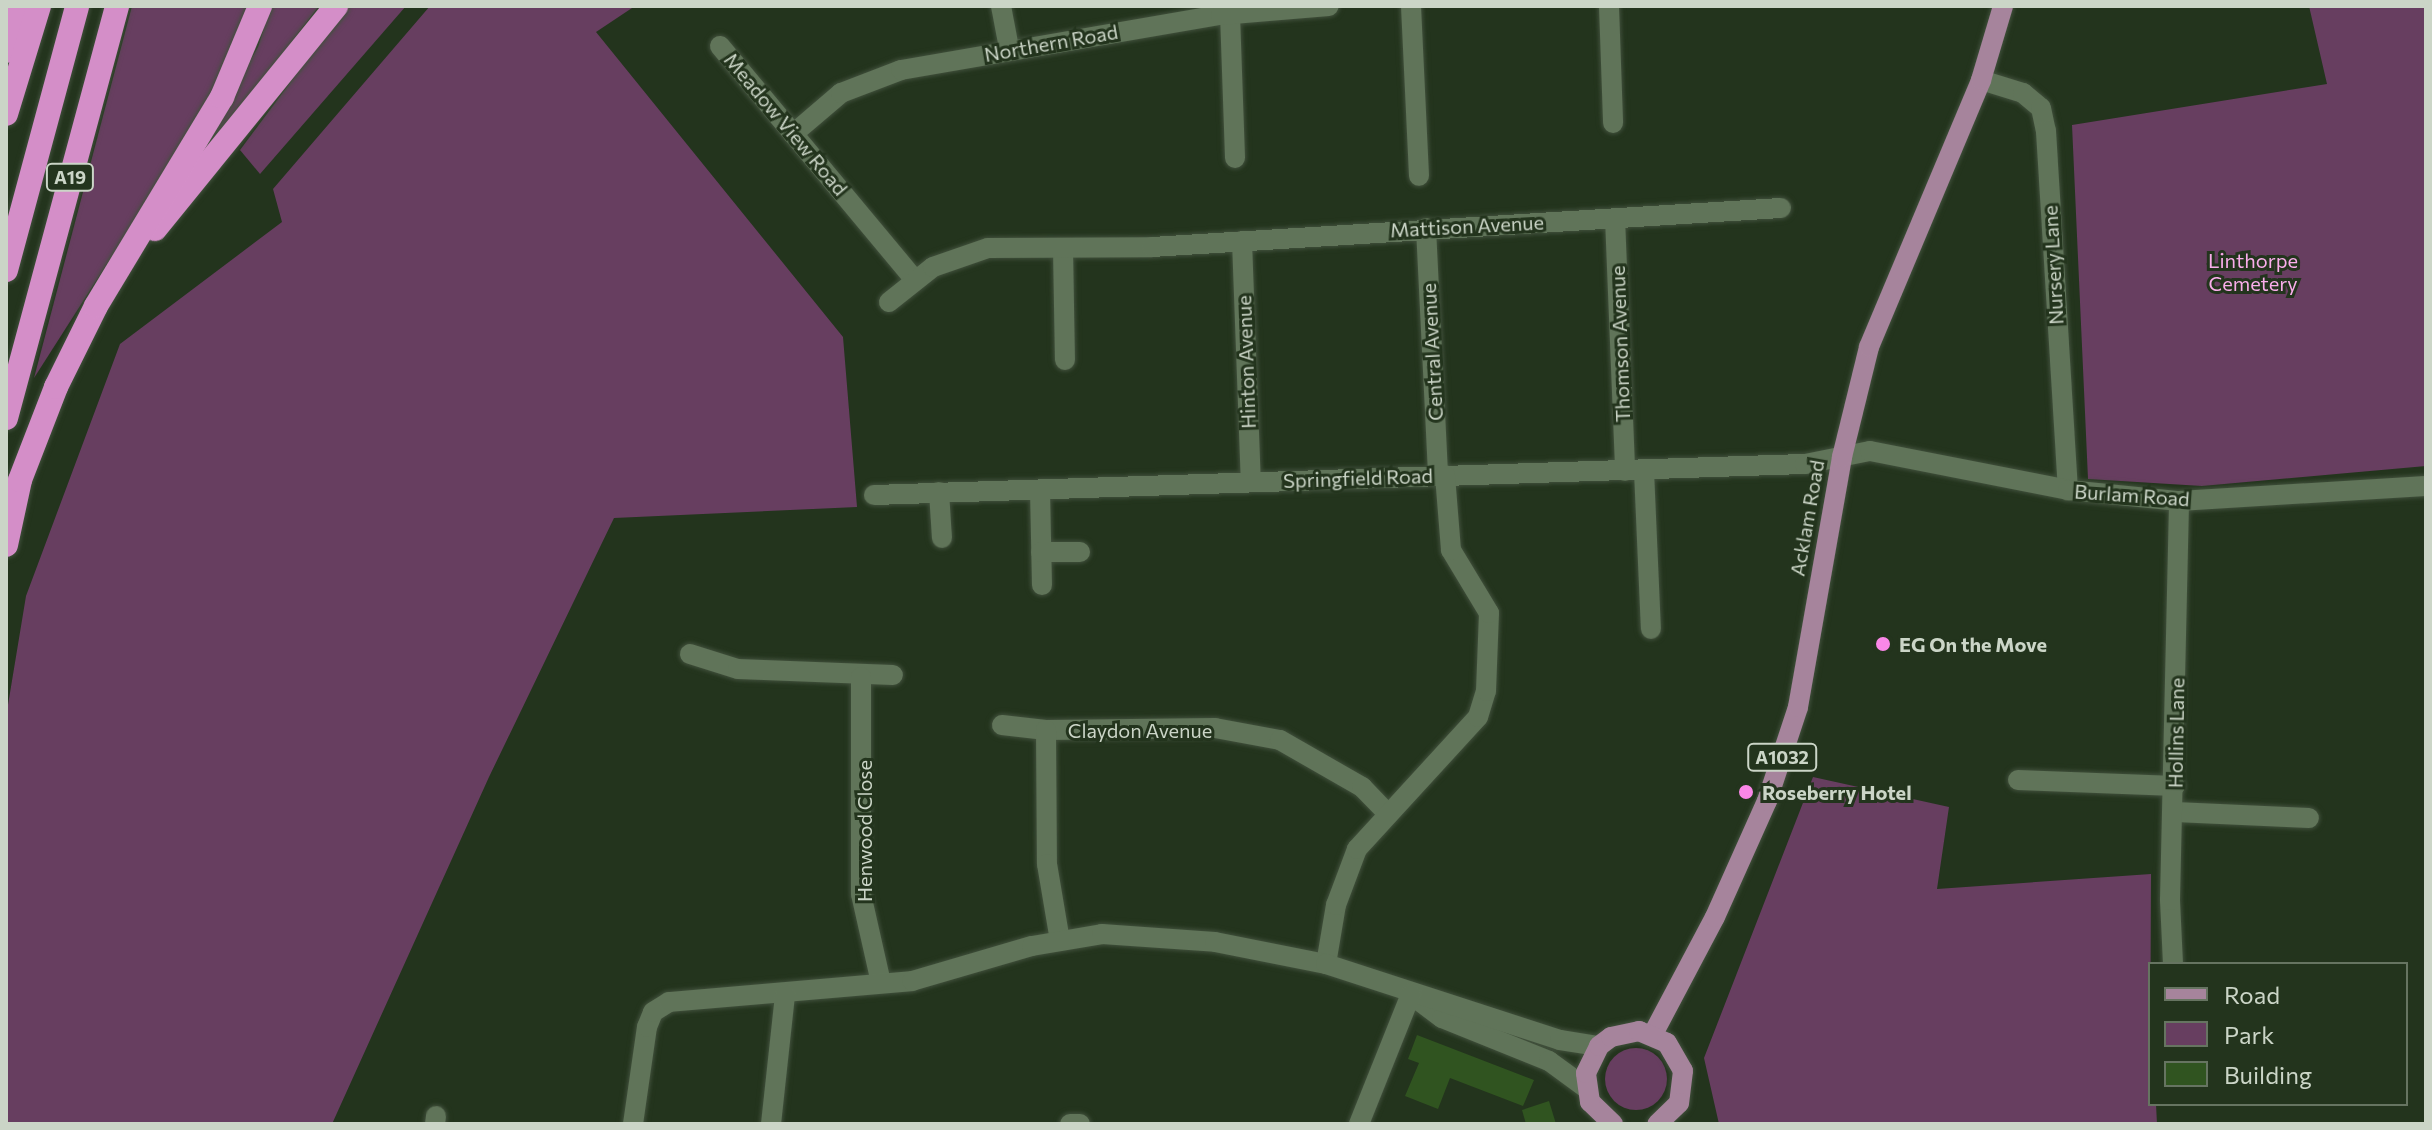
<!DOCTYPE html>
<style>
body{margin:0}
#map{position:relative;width:2432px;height:1130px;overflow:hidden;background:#23341d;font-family:Commissioner,sans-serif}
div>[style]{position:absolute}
.green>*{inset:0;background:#673e60}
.round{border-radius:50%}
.building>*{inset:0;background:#305420}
.roads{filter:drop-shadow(0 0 2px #41503c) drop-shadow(0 0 2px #41503c)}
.street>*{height:20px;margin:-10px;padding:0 10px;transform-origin:10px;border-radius:10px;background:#607459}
.primary>*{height:20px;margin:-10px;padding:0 10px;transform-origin:10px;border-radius:10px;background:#a6849c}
.highway>*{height:24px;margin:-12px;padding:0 12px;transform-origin:12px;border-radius:12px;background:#d48ec8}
.dots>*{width:22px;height:22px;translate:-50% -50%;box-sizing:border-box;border:4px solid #23341d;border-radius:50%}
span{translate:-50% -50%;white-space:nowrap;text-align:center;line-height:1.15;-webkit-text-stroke:6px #23341d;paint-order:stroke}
.shield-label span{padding:2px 6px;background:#23341d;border:2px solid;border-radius:6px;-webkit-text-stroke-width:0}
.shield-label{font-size:18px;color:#cbd5c7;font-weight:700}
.street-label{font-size:20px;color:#cbd5c7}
.park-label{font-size:20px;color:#faadeb}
.poi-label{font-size:20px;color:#cbd5c7;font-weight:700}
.left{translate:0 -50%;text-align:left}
.frame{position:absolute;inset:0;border:8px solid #cbd5c7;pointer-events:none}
.legend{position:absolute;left:2148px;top:962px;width:260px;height:144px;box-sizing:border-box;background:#23341d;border:2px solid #667461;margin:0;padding:10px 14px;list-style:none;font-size:24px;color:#cbd5c7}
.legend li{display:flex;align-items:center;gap:16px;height:40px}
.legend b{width:40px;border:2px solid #667461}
</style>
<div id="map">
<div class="green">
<i style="clip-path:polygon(132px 6px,249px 6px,239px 44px,195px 126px,34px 378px)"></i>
<i style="clip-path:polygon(271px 6px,319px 6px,199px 162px,194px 159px,258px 47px)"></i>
<i style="clip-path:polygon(347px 6px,406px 6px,260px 174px,240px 150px)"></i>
<i style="clip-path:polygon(430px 6px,635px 6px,596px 32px,843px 337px,857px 507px,614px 518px,489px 777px,332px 1124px,6px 1124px,6px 717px,26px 596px,120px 344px,282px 222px,273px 189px)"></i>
<i style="clip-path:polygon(2309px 6px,2426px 6px,2426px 466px,2202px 486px,2088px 479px,2072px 125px,2327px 84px)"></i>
<i style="clip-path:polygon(1813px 777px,1949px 807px,1937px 889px,2151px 874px,2150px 1104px,2156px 1104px,2157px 1124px,1719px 1124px,1704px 1058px)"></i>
<i class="round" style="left:1605px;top:1048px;width:62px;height:62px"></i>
</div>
<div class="building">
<i style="clip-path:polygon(1417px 1035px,1534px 1080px,1523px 1106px,1450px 1078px,1438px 1109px,1405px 1096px,1419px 1063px,1408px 1059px)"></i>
<i style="clip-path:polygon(1549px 1101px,1556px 1124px,1526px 1124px,1522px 1110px)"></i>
</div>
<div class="roads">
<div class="street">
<i style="left:1001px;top:6px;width:43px;rotate:79.2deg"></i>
<i style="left:1411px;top:6px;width:170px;rotate:87.3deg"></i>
<i style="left:1609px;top:6px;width:117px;rotate:88deg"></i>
<i style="left:1230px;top:14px;width:144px;rotate:88deg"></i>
<i style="left:720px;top:46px;width:303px;rotate:50.2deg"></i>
<i style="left:1981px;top:80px;width:44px;rotate:17.2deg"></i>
<i style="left:2023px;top:93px;width:23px;rotate:40deg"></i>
<i style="left:2041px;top:108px;width:24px;rotate:78deg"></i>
<i style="left:2046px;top:131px;width:360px;rotate:86.5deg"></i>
<i style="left:793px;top:134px;width:63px;rotate:-40.5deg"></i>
<i style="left:841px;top:93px;width:64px;rotate:-21deg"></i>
<i style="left:901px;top:70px;width:325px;rotate:-9.8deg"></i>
<i style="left:1221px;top:15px;width:108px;rotate:-4.8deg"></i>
<i style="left:1615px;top:218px;width:253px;rotate:87.7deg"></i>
<i style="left:1426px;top:228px;width:248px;rotate:87.2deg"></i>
<i style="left:1242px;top:241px;width:241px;rotate:87.9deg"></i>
<i style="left:1063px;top:248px;width:112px;rotate:89deg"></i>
<i style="left:889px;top:302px;width:56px;rotate:-38.5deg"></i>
<i style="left:933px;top:267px;width:58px;rotate:-19.1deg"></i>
<i style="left:988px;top:248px;width:164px;rotate:-0.3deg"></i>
<i style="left:1152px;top:247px;width:630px;rotate:-3.55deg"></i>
<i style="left:1644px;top:471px;width:158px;rotate:87.5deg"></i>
<i style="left:1040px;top:490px;width:95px;rotate:88.8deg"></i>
<i style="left:939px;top:492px;width:46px;rotate:86.3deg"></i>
<i style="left:874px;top:495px;width:932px;rotate:-1.91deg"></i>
<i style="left:1805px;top:464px;width:66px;rotate:-11.3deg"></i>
<i style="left:1870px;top:451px;width:202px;rotate:11.1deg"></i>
<i style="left:2068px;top:490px;width:112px;rotate:5.7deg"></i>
<i style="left:2179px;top:501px;width:247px;rotate:-3.5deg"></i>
<i style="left:1041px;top:552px;width:39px"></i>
<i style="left:690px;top:654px;width:50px;rotate:17.4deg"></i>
<i style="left:738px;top:669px;width:155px;rotate:2.2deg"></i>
<i style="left:861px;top:677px;width:217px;rotate:90deg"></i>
<i style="left:861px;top:894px;width:91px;rotate:77.3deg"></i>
<i style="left:1002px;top:725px;width:44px;rotate:6.5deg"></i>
<i style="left:1046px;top:730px;width:169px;rotate:-0.7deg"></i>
<i style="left:1215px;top:728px;width:66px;rotate:10.5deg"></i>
<i style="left:1280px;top:740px;width:95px;rotate:29.8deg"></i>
<i style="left:1362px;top:787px;width:35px;rotate:46deg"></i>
<i style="left:1046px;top:730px;width:134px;rotate:89.6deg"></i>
<i style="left:1047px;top:864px;width:78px;rotate:80.4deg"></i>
<i style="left:2018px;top:780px;width:157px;rotate:2.2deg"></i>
<i style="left:2175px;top:812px;width:134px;rotate:2.6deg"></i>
<i style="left:1326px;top:964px;width:60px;rotate:-80.4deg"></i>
<i style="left:1336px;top:905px;width:60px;rotate:-69.4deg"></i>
<i style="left:1357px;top:849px;width:179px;rotate:-47.5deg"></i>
<i style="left:1478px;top:717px;width:27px;rotate:-73deg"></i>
<i style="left:1486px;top:691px;width:78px;rotate:-87.8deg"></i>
<i style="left:1489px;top:613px;width:74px;rotate:-121.1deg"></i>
<i style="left:1451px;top:550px;width:75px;rotate:-94.6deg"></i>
<i style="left:2173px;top:964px;width:64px;rotate:-92.7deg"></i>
<i style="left:2170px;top:900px;width:399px;rotate:-88.7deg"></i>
<i style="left:1414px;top:997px;width:35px;rotate:37deg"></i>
<i style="left:1442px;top:1018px;width:115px;rotate:21.9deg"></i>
<i style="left:1549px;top:1061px;width:46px;rotate:36.1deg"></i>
<i style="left:435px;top:1124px;width:8px;rotate:-83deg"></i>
<i style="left:633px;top:1124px;width:98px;rotate:-81.8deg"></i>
<i style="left:647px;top:1027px;width:16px;rotate:-68deg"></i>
<i style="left:653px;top:1012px;width:19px;rotate:-32deg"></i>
<i style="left:669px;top:1002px;width:244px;rotate:-4.9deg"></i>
<i style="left:912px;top:981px;width:125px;rotate:-16.3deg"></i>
<i style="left:1032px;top:946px;width:71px;rotate:-9.7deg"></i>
<i style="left:1102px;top:934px;width:113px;rotate:4deg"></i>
<i style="left:1215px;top:942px;width:113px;rotate:11.2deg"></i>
<i style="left:1326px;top:964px;width:246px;rotate:18deg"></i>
<i style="left:1560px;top:1040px;width:39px;rotate:9deg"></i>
<i style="left:771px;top:1124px;width:130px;rotate:-83.8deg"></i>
<i style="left:1070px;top:1124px;width:10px"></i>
<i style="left:1359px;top:1124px;width:140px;rotate:-68.2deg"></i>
</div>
<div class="primary">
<i style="left:1653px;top:1034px;width:132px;rotate:-62.1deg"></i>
<i style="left:1715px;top:917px;width:127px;rotate:-65.9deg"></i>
<i style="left:1767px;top:801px;width:99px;rotate:-71.7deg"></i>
<i style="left:1798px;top:707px;width:254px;rotate:-80deg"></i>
<i style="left:1842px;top:457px;width:113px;rotate:-76.2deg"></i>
<i style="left:1869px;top:347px;width:290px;rotate:-67.2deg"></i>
<i style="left:1981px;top:80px;width:77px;rotate:-73.4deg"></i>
<i style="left:1613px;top:1124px;width:32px;rotate:-136deg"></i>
<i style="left:1590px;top:1102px;width:29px;rotate:-98deg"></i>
<i style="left:1586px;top:1073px;width:30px;rotate:-64deg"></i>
<i style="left:1599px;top:1046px;width:15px;rotate:-37deg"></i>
<i style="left:1611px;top:1037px;width:29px;rotate:-12deg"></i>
<i style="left:1639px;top:1031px;width:30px;rotate:23deg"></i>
<i style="left:1667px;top:1043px;width:32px;rotate:60deg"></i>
<i style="left:1683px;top:1071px;width:32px;rotate:97deg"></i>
<i style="left:1679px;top:1103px;width:30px;rotate:136deg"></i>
</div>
<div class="highway">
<i style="left:6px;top:51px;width:46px;rotate:-77.5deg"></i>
<i style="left:6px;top:114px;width:113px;rotate:-73deg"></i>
<i style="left:155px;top:229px;width:287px;rotate:-50.9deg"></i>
<i style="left:6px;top:270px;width:273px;rotate:-74.9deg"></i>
<i style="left:6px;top:418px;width:427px;rotate:-74.9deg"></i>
<i style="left:6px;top:545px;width:66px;rotate:-77.8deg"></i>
<i style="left:20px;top:480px;width:100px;rotate:-68.8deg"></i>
<i style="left:56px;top:387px;width:90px;rotate:-63.7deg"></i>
<i style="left:96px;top:306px;width:244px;rotate:-58.9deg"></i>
<i style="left:222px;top:97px;width:99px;rotate:-67.3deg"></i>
</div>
</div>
<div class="dots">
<i style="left:1883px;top:644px;background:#fa87e7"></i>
<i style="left:1746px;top:792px;background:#fa87e7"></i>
</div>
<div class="shield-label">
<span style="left:70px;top:177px">A19</span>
<span style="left:1782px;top:757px">A1032</span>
</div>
<div class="street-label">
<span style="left:1051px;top:43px;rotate:-10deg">Northern Road</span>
<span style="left:786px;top:124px;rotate:50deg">Meadow View Road</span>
<span style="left:1467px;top:226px;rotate:-3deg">Mattison Avenue</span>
<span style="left:2053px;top:265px;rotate:-93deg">Nursery Lane</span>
<span style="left:1620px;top:344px;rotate:-92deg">Thomson Avenue</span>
<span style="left:1432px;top:352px;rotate:-93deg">Central Avenue</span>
<span style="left:1246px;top:362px;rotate:-92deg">Hinton Avenue</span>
<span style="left:1358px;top:478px;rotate:-2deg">Springfield Road</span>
<span style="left:2132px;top:495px;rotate:4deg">Burlam Road</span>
<span style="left:1807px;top:518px;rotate:-80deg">Acklam Road</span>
<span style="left:1140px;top:730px">Claydon Avenue</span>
<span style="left:2176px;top:733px;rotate:-89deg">Hollins Lane</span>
<span style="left:864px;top:831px;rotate:-90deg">Henwood Close</span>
</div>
<div class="park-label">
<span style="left:2253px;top:272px">Linthorpe<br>Cemetery</span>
</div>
<div class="poi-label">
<span class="left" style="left:1899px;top:644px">EG On the Move</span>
<span class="left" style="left:1762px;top:792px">Roseberry Hotel</span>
</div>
<div class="frame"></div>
<ul class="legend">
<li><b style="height:10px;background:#a6849c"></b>Road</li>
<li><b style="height:22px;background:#673e60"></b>Park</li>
<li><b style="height:22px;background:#305420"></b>Building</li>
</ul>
</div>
